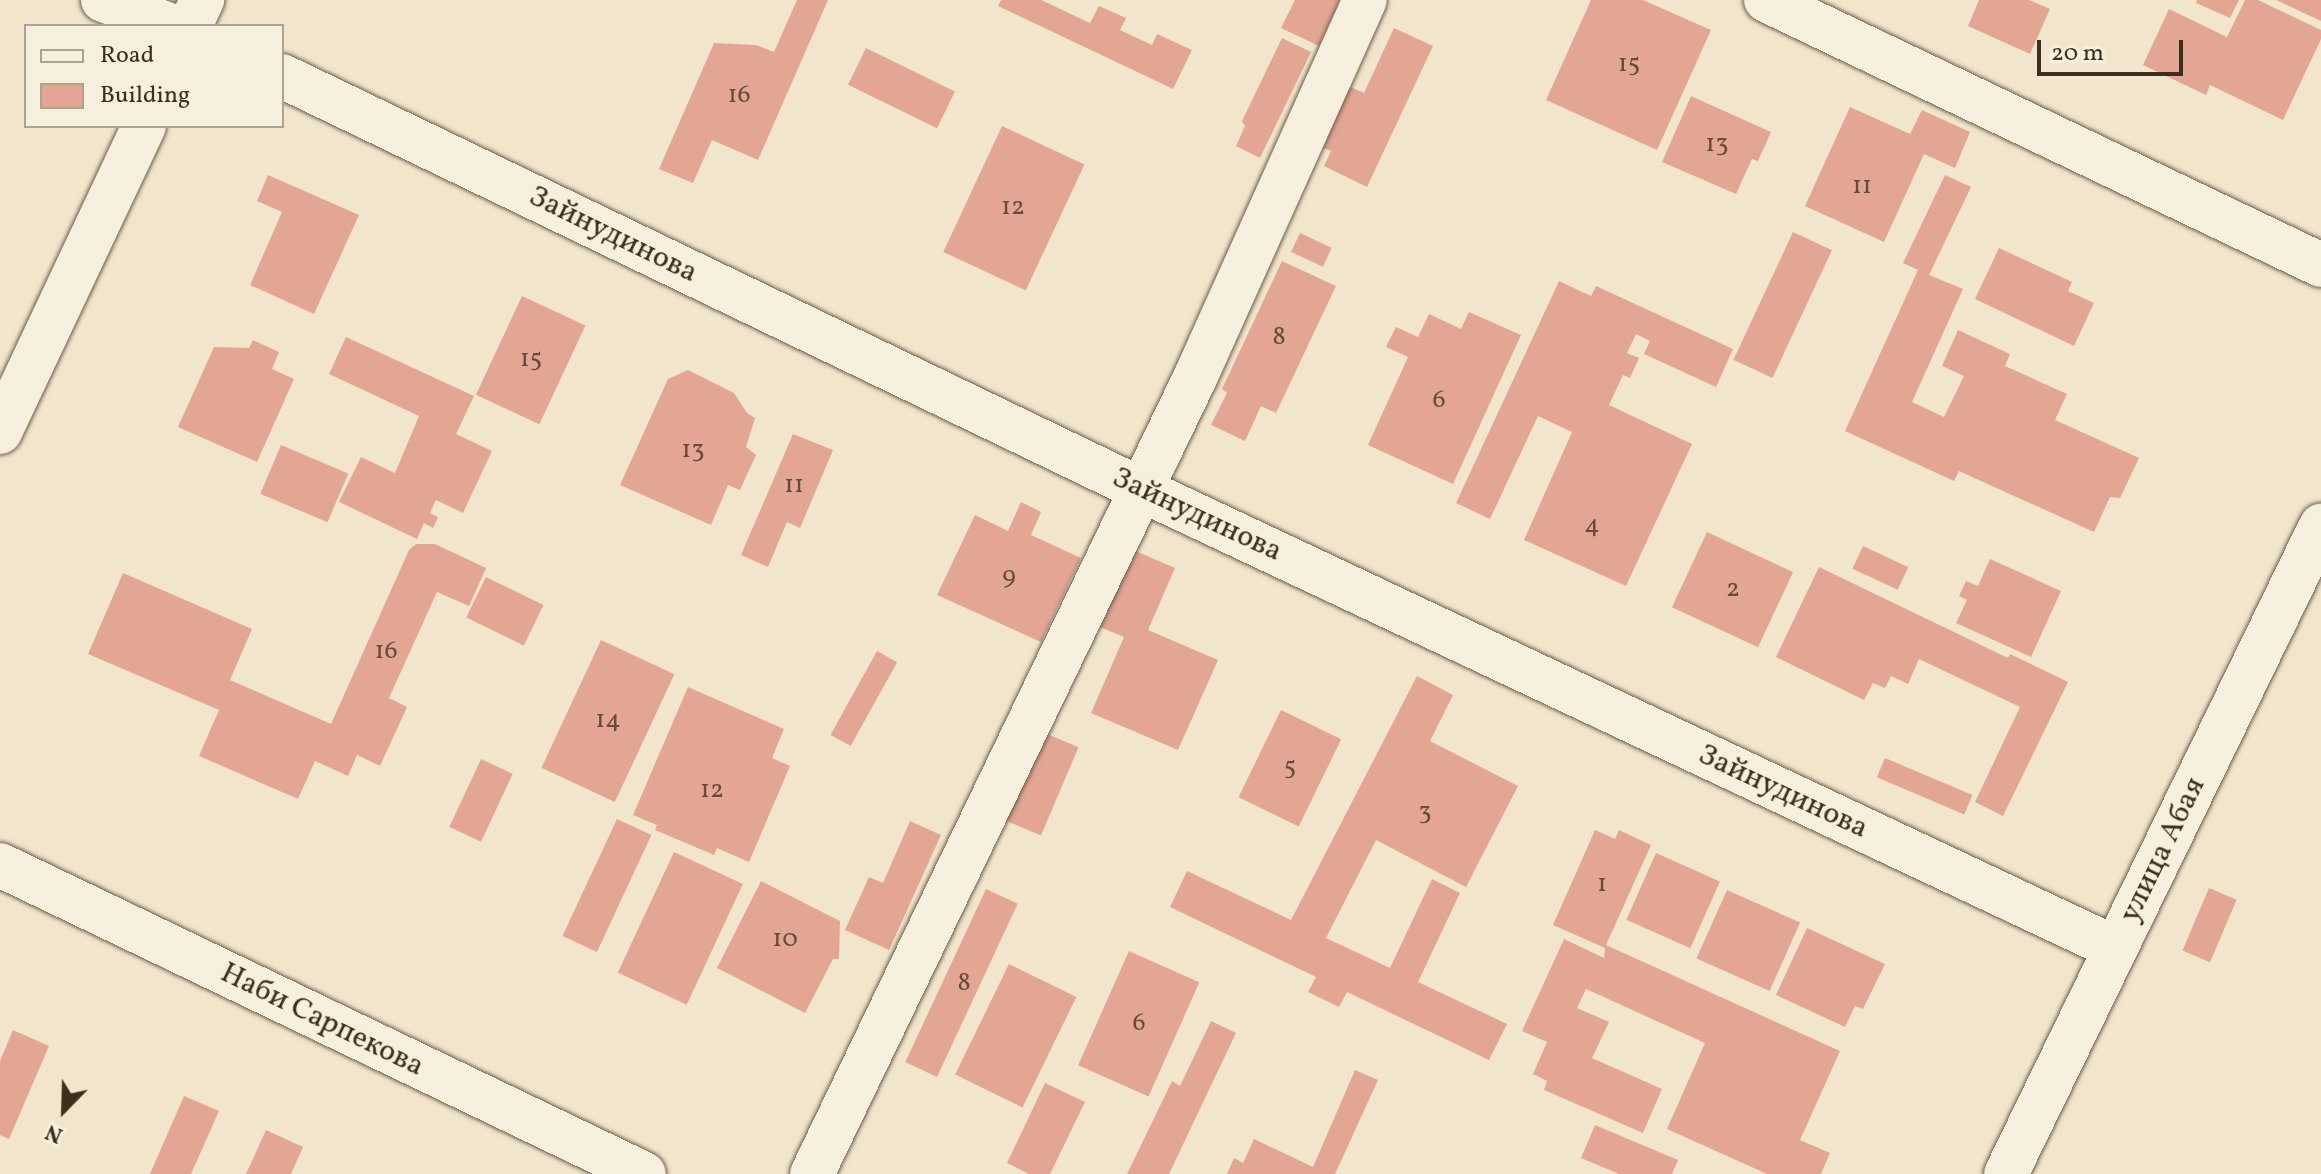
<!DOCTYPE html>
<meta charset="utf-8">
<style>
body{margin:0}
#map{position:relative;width:2321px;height:1174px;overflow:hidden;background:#f1e6cc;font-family:Vollkorn,serif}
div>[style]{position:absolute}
.building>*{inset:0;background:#e3a694;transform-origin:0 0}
.roads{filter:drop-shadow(0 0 2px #6b5c4a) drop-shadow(0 0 2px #6b5c4a)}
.minor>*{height:44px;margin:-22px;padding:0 22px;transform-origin:22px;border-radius:22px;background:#f6efde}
span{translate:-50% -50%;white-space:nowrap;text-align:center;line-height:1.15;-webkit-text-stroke:7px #f6efde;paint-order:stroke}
.number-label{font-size:26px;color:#674c3c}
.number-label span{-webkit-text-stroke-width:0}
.street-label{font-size:30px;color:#3e2e1e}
.legend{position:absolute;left:24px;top:24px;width:260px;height:104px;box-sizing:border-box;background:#f6efde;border:2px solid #aca291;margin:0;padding:10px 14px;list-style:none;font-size:24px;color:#3e2e1e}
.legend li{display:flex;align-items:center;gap:16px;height:40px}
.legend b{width:40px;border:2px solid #aca291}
.north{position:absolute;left:24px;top:1070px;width:80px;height:80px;-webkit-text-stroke:6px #f6efde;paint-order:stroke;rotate:203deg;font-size:22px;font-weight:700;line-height:32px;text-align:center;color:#3e2e1e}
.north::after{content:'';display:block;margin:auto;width:28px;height:36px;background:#3e2e1e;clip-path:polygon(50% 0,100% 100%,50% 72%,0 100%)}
.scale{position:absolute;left:2037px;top:40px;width:146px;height:36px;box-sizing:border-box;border:4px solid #3e2e1e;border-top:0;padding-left:10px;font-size:24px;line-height:28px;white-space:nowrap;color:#3e2e1e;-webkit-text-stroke:6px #f6efde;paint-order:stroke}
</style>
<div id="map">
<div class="building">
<i style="clip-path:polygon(797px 0,828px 0,758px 160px,712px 140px,693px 183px,659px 169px,714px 43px,756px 45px,774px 52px)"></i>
<i style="clip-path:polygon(1001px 0,1041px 0,1090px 23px,1099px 6px,1126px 18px,1120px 30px,1152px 45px,1157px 34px,1192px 50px,1173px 89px,998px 6px)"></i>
<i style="clip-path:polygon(1295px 0,1340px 0,1319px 46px,1281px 28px)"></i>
<i style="clip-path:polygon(1591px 0,1643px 0,1711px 30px,1657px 150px,1546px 100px)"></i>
<i style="clip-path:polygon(1979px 0,2029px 0,2050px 9px,2030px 54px,1968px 26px)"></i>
<i style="clip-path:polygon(2197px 0,2239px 0,2230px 18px,2196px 3px)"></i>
<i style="clip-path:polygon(2245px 0,2258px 0,2321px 30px,2321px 39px,2283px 120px,2210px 85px,2206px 95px,2143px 65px,2169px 9px,2227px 37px)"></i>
<i style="clip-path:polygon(2276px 0,2321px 0,2321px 21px)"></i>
<i style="clip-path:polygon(1394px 28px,1433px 46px,1367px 187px,1324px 166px,1331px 151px,1317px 145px,1346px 85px,1364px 93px)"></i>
<i style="clip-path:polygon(1282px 38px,1311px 52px,1260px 158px,1236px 146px,1245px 126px,1242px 121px)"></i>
<i style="left:866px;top:48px;width:99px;height:41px;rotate:26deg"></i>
<i style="clip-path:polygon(1691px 96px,1771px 132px,1758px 161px,1752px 159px,1736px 194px,1662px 162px)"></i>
<i style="clip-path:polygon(1850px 107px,1910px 134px,1922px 110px,1970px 132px,1955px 168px,1924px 154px,1884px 242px,1805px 206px)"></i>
<i style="left:1002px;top:126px;width:91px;height:139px;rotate:25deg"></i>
<i style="clip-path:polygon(268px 175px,359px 215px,314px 314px,250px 285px,282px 212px,257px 201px)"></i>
<i style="clip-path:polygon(1945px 175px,1971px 187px,1929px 275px,1963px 289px,1912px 402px,1944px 417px,1964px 376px,1942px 366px,1958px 330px,2010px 354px,2005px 366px,2067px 394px,2055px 420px,2139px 458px,2120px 498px,2110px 497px,2094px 532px,1959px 471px,1954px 481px,1845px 431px,1918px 270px,1903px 263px)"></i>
<i style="left:1793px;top:232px;width:43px;height:141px;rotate:25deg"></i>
<i style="left:1300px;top:233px;width:35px;height:21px;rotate:25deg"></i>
<i style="clip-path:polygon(1999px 248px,2072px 282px,2068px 291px,2094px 303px,2074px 346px,1975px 299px)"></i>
<i style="clip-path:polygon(1282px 261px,1336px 286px,1276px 413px,1261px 406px,1245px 441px,1211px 425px,1227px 393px,1222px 389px)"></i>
<i style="clip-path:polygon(1559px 281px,1591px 296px,1596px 286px,1733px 349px,1716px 387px,1644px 354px,1650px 341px,1636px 334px,1627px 353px,1639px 358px,1630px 378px,1623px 375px,1609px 405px,1692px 444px,1626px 586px,1524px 540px,1572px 432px,1538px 416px,1490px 519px,1456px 503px)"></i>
<i style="left:522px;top:296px;width:70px;height:109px;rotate:25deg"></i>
<i style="clip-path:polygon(1469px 312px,1521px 335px,1453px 484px,1368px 445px,1408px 357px,1386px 347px,1396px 327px,1418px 337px,1429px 314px,1461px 329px)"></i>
<i style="clip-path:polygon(346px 337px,474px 396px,456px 434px,492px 451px,463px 513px,436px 500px,430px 513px,438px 517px,433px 528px,424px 523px,417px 539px,339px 502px,361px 457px,395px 473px,419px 416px,329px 374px)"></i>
<i style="clip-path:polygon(253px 340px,279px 352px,272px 369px,294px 379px,257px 462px,178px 427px,214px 347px,249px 348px)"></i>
<i style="clip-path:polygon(688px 370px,734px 393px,747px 413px,755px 418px,746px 447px,756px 455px,740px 490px,728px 485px,711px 525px,620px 485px,668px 379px)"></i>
<i style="clip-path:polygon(793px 434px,833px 450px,800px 528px,787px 522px,768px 567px,741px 555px)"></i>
<i style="left:281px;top:445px;width:73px;height:53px;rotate:23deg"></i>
<i style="clip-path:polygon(1021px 502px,1041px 512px,1031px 535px,1081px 558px,1041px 642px,937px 595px,975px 515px,1008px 531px)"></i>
<i style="left:1707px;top:532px;width:95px;height:83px;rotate:25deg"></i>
<i style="clip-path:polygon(416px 544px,435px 544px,486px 568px,469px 606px,437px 592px,389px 698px,407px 707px,380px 766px,357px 755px,348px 776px,315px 761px,298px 799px,199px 756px,219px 710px,88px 654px,123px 573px,252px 629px,230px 680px,331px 724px,409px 550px)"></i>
<i style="left:1863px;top:546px;width:50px;height:25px;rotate:25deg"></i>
<i style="clip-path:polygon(1131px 549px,1175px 568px,1148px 630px,1218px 660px,1178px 750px,1091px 713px,1124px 637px,1098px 626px)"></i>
<i style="clip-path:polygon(1990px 559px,2061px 591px,2031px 657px,1956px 623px,1967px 600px,1959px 596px,1966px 581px,1978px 586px)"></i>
<i style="clip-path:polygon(1819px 567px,2008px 658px,2010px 654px,2068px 682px,2003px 816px,1975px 802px,2020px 707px,1919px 659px,1908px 684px,1891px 676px,1885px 688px,1873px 683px,1864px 700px,1776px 657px)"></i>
<i style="left:486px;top:577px;width:64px;height:45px;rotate:26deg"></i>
<i style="left:601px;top:640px;width:81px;height:141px;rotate:25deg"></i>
<i style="left:877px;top:651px;width:23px;height:96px;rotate:29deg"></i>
<i style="clip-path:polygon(1417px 676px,1453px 695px,1430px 741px,1518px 786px,1466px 887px,1376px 840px,1326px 938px,1390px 968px,1432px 879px,1460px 893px,1418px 982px,1507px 1024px,1489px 1060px,1347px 992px,1339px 1007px,1308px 992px,1316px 977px,1170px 907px,1187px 871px,1291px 920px)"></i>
<i style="clip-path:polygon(688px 687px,784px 729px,772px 758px,790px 766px,749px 862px,717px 848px,714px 855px,655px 830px,657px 825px,633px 815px)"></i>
<i style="left:1281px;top:710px;width:67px;height:97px;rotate:26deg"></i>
<i style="left:1038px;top:730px;width:44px;height:96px;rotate:23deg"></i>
<i style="left:1885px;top:758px;width:95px;height:21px;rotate:23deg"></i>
<i style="left:481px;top:759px;width:35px;height:75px;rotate:25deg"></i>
<i style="left:617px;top:819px;width:38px;height:129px;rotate:25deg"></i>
<i style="clip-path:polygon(910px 821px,941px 835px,889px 950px,845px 930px,869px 877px,883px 883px)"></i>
<i style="clip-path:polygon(1595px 830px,1615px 839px,1619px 830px,1651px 845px,1606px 945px,1840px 1051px,1800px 1140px,1830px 1153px,1821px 1174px,1767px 1174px,1667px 1129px,1705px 1043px,1586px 989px,1577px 1008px,1609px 1022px,1592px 1058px,1662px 1089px,1643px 1133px,1544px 1090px,1547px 1081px,1533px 1074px,1547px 1042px,1522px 1031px,1564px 939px,1604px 958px,1605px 948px,1553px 925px)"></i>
<i style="left:674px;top:852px;width:76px;height:133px;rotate:25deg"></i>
<i style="left:1656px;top:853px;width:70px;height:73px;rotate:24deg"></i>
<i style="clip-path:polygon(761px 881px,840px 921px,839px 959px,833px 959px,805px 1013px,717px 968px)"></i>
<i style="left:2209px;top:888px;width:30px;height:68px;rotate:23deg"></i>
<i style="left:986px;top:889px;width:35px;height:191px;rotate:25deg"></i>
<i style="left:1727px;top:890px;width:80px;height:75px;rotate:24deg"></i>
<i style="clip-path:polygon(1807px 928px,1885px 964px,1863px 1009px,1855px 1006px,1845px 1027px,1776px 995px)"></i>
<i style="left:1129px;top:951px;width:77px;height:125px;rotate:24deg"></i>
<i style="left:1009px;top:964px;width:75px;height:123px;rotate:26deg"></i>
<i style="clip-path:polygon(1211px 1021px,1236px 1033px,1169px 1174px,1127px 1174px,1172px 1081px,1180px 1086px)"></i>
<i style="clip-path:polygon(13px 1030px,49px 1046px,9px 1139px,0 1135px,0 1061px)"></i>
<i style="clip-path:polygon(1355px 1070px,1378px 1080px,1335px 1174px,1227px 1174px,1234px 1158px,1243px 1163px,1254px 1139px,1313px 1167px)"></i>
<i style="clip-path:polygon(1045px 1083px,1085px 1102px,1050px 1174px,1029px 1174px,1007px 1163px)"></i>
<i style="clip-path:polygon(184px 1096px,219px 1111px,191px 1174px,150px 1174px)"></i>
<i style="clip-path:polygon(1595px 1125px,1678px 1160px,1672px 1174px,1619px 1174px,1581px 1158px)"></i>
<i style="clip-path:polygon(266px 1130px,303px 1147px,291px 1174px,246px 1174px)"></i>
</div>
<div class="roads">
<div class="minor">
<i style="left:103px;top:0;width:74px;rotate:20.6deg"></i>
<i style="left:1766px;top:0;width:615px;rotate:25.52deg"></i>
<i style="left:190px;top:26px;width:29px;rotate:-65deg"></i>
<i style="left:282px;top:76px;width:952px;rotate:25.7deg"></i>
<i style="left:1140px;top:489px;width:1078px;rotate:25.21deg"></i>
<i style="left:0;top:432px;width:338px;rotate:-64.8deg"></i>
<i style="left:0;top:865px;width:714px;rotate:25.63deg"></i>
<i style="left:812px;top:1174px;width:883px;rotate:-64.31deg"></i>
<i style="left:1195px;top:378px;width:414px;rotate:-65.8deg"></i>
<i style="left:2006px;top:1174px;width:721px;rotate:-64.08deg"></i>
</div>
</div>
<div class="number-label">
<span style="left:1629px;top:65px">15</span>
<span style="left:739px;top:96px">16</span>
<span style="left:1717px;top:145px">13</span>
<span style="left:1862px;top:187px">11</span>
<span style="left:1013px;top:208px">12</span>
<span style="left:1279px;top:338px">8</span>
<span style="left:531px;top:360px">15</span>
<span style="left:1439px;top:401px">6</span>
<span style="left:693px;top:451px">13</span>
<span style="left:794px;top:486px">11</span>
<span style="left:1592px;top:526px">4</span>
<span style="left:1009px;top:577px">9</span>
<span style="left:1733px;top:590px">2</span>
<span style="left:386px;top:652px">16</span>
<span style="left:608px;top:721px">14</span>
<span style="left:1290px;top:768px">5</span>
<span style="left:712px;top:791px">12</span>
<span style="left:1425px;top:813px">3</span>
<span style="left:1602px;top:885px">1</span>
<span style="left:785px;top:940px">10</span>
<span style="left:964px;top:984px">8</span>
<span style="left:1139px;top:1024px">6</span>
</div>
<div class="street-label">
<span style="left:613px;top:235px;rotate:26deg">Зайнудинова</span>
<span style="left:1197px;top:515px;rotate:25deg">Зайнудинова</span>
<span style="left:1783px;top:792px;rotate:25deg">Зайнудинова</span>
<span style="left:2163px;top:850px;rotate:-64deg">улица Абая</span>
<span style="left:322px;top:1020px;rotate:26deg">Наби Сарпекова</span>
</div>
<ul class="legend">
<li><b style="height:10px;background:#f6efde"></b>Road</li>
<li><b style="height:22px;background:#e3a694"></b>Building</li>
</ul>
<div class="north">N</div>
<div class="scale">20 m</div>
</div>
